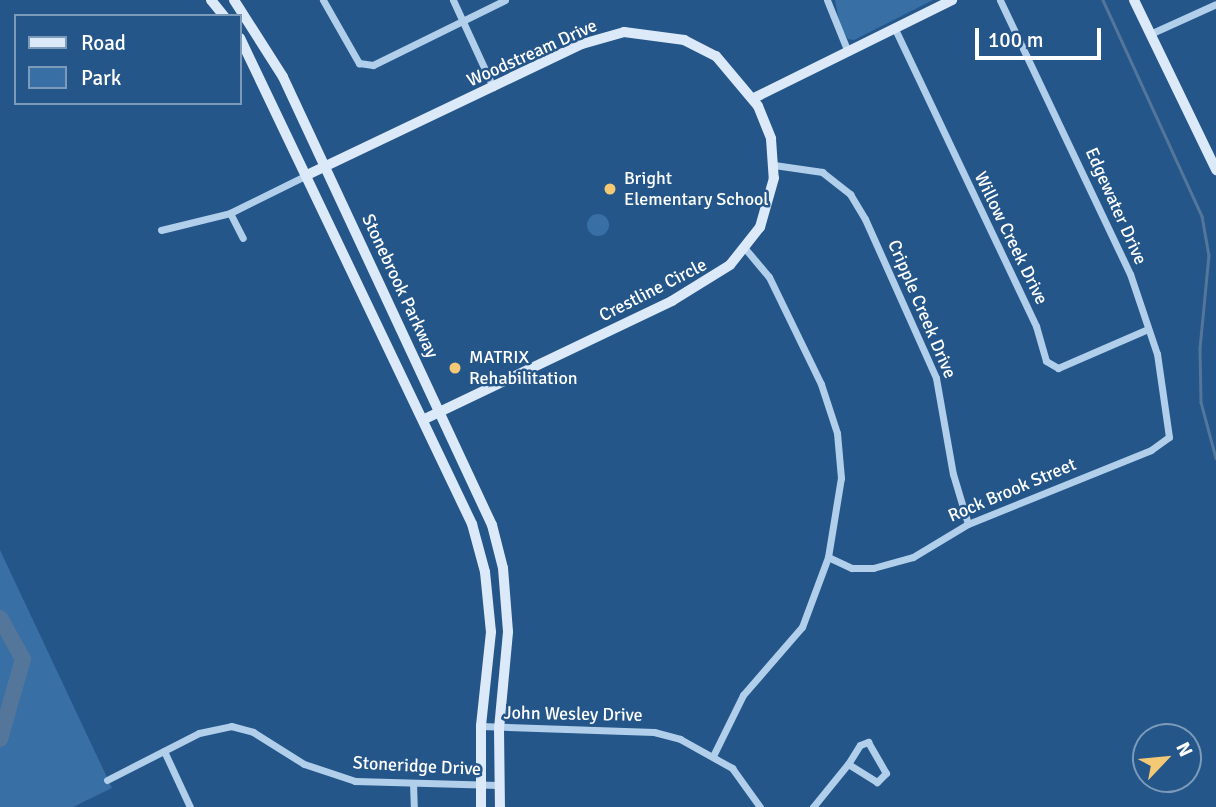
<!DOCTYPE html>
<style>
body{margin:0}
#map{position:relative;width:1216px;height:807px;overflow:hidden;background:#24568a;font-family:Signika,sans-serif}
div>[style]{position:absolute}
.green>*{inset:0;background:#3870a6}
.round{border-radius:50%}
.stream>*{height:2.5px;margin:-1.25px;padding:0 1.25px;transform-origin:1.25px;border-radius:1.25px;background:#54769b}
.river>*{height:16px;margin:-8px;padding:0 8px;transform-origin:8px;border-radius:8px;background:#54769b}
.street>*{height:7px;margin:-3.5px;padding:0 3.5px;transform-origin:3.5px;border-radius:3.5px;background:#b1ceea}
.secondary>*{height:10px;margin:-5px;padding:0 5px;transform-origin:5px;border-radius:5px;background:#dce9f8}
.dots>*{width:19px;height:19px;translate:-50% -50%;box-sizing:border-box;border:4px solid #24568a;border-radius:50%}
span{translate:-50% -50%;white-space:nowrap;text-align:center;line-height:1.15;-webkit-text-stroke:5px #24568a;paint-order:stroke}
.street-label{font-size:18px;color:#fff}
.poi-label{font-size:18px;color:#fff}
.left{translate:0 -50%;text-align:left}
.legend{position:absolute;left:14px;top:14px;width:228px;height:91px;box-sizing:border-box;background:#24568a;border:2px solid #7c9ab9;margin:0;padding:9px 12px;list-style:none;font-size:21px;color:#fff}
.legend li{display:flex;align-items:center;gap:14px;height:35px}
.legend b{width:35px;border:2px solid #7c9ab9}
.north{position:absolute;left:1132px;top:723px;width:70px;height:70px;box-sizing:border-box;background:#24568a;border:2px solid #7c9ab9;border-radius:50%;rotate:64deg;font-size:19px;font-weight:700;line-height:28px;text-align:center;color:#fff}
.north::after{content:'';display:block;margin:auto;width:24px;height:32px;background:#f4c975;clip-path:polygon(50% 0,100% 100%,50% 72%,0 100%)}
.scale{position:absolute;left:975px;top:28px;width:126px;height:32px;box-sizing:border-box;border:4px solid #fff;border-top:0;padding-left:9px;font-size:21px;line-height:24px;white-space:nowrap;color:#fff;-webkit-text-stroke:5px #24568a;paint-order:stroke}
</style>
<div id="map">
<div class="green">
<i style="clip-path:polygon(835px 0,933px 0,854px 40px,848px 39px,840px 26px)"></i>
<i class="round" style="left:587px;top:214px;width:22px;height:22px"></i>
<i style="clip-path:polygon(0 550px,112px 788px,73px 807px,0 807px)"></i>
</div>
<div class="stream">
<i style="left:1103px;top:0;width:238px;rotate:65.4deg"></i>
<i style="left:1202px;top:216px;width:40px;rotate:80deg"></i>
<i style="left:1209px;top:255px;width:94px;rotate:95.5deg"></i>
<i style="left:1200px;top:349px;width:53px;rotate:88.9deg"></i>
<i style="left:1201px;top:402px;width:58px;rotate:75deg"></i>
</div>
<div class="river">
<i style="left:0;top:618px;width:47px;rotate:60.7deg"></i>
<i style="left:23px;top:659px;width:83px;rotate:106deg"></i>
</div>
<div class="street">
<i style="left:323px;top:0;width:73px;rotate:60.3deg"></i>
<i style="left:359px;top:63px;width:14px;rotate:8deg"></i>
<i style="left:373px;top:65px;width:147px;rotate:-26.2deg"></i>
<i style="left:453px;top:0;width:96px;rotate:65.3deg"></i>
<i style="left:827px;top:0;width:56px;rotate:68deg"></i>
<i style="left:895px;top:29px;width:329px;rotate:64.6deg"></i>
<i style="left:1036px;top:326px;width:36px;rotate:74deg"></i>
<i style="left:1046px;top:361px;width:14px;rotate:30deg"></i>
<i style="left:1058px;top:368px;width:98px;rotate:-23.4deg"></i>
<i style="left:1150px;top:34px;width:72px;rotate:-24.4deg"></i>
<i style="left:774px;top:165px;width:49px;rotate:8.3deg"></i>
<i style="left:822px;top:172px;width:36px;rotate:38deg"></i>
<i style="left:850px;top:194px;width:29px;rotate:59deg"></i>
<i style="left:865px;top:219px;width:174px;rotate:65.9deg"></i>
<i style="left:936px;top:378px;width:97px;rotate:80deg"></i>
<i style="left:953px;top:474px;width:52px;rotate:73.3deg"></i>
<i style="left:230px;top:213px;width:28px;rotate:63deg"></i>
<i style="left:161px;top:230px;width:71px;rotate:-13.8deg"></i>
<i style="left:230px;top:213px;width:86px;rotate:-26.3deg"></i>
<i style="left:828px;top:557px;width:26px;rotate:25deg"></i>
<i style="left:852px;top:568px;width:21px"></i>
<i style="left:873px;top:568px;width:41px;rotate:-15.4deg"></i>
<i style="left:913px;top:557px;width:64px;rotate:-31deg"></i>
<i style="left:968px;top:524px;width:197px;rotate:-22deg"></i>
<i style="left:1151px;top:450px;width:22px;rotate:-36deg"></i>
<i style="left:1169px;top:437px;width:84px;rotate:-98.2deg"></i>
<i style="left:1157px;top:354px;width:84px;rotate:-108.6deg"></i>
<i style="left:1130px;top:274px;width:303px;rotate:-115.4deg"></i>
<i style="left:481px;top:726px;width:173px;rotate:2deg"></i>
<i style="left:654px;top:732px;width:27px;rotate:15deg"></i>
<i style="left:680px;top:739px;width:60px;rotate:29.1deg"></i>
<i style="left:732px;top:768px;width:48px;rotate:54.3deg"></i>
<i style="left:868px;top:742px;width:36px;rotate:60deg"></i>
<i style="left:886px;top:773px;width:13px;rotate:135deg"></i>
<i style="left:877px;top:782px;width:34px;rotate:-148deg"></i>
<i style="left:848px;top:764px;width:22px;rotate:-58deg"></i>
<i style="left:860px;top:745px;width:9px;rotate:-21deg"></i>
<i style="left:164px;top:751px;width:62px;rotate:65.1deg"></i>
<i style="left:713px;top:756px;width:68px;rotate:-63.8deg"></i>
<i style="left:743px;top:695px;width:90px;rotate:-49.1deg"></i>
<i style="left:802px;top:627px;width:75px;rotate:-69.6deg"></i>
<i style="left:828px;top:557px;width:80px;rotate:-80.7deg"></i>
<i style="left:841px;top:478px;width:45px;rotate:-95.1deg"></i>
<i style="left:837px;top:433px;width:52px;rotate:-108.1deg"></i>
<i style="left:821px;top:384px;width:119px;rotate:-115.9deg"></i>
<i style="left:769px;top:277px;width:38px;rotate:-130deg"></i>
<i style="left:107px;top:780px;width:103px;rotate:-27.1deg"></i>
<i style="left:199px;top:733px;width:33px;rotate:-12deg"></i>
<i style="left:231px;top:726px;width:23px;rotate:15deg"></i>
<i style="left:253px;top:732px;width:60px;rotate:32.1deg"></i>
<i style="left:304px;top:764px;width:54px;rotate:18.4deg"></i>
<i style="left:355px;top:781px;width:143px;rotate:1.6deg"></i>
<i style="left:413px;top:783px;width:24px;rotate:88deg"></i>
<i style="left:813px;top:807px;width:55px;rotate:-50.9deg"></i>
</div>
<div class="secondary">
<i style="left:211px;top:0;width:21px;rotate:51deg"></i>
<i style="left:234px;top:0;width:91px;rotate:57.5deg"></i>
<i style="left:283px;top:77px;width:494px;rotate:65deg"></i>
<i style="left:492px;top:525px;width:44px;rotate:75.7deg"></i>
<i style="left:503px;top:568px;width:64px;rotate:85.5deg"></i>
<i style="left:508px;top:632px;width:97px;rotate:95.3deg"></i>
<i style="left:499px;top:729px;width:78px;rotate:89.3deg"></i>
<i style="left:1134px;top:0;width:189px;rotate:64.2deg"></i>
<i style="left:240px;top:38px;width:539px;rotate:64.48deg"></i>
<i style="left:472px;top:524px;width:50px;rotate:74.8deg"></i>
<i style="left:485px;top:572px;width:60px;rotate:84.3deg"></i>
<i style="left:491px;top:632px;width:95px;rotate:96.1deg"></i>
<i style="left:481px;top:726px;width:81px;rotate:90deg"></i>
<i style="left:754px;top:98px;width:221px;rotate:-26.3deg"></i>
<i style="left:307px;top:175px;width:305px;rotate:-25.5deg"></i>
<i style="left:582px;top:44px;width:44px;rotate:-15.9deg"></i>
<i style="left:624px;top:32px;width:61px;rotate:7.6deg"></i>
<i style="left:684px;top:40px;width:36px;rotate:27deg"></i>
<i style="left:716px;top:56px;width:65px;rotate:50deg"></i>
<i style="left:758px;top:106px;width:35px;rotate:68deg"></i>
<i style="left:771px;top:139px;width:39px;rotate:86deg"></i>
<i style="left:774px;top:178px;width:51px;rotate:105.9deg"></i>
<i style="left:760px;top:227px;width:48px;rotate:128.3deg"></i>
<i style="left:730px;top:265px;width:68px;rotate:148.2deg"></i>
<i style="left:672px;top:301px;width:274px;rotate:154.5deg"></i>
</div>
<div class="dots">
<i style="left:610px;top:189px;background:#f4c975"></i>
<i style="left:455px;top:368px;background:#f4c975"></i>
</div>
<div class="street-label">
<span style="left:532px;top:53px;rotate:-24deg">Woodstream Drive</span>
<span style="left:1116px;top:206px;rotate:66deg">Edgewater Drive</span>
<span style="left:1011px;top:238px;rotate:64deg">Willow Creek Drive</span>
<span style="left:400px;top:286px;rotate:65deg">Stonebrook Parkway</span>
<span style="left:653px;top:290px;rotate:-27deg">Crestline Circle</span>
<span style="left:922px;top:309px;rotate:67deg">Cripple Creek Drive</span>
<span style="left:1012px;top:490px;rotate:-23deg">Rock Brook Street</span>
<span style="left:573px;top:714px;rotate:1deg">John Wesley Drive</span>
<span style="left:417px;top:766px;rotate:3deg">Stoneridge Drive</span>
</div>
<div class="poi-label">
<span class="left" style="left:624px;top:189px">Bright<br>Elementary School</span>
<span class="left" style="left:469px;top:368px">MATRIX<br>Rehabilitation</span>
</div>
<ul class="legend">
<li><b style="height:9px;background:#dce9f8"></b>Road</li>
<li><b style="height:19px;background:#3870a6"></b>Park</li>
</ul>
<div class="north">N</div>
<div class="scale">100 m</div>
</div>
